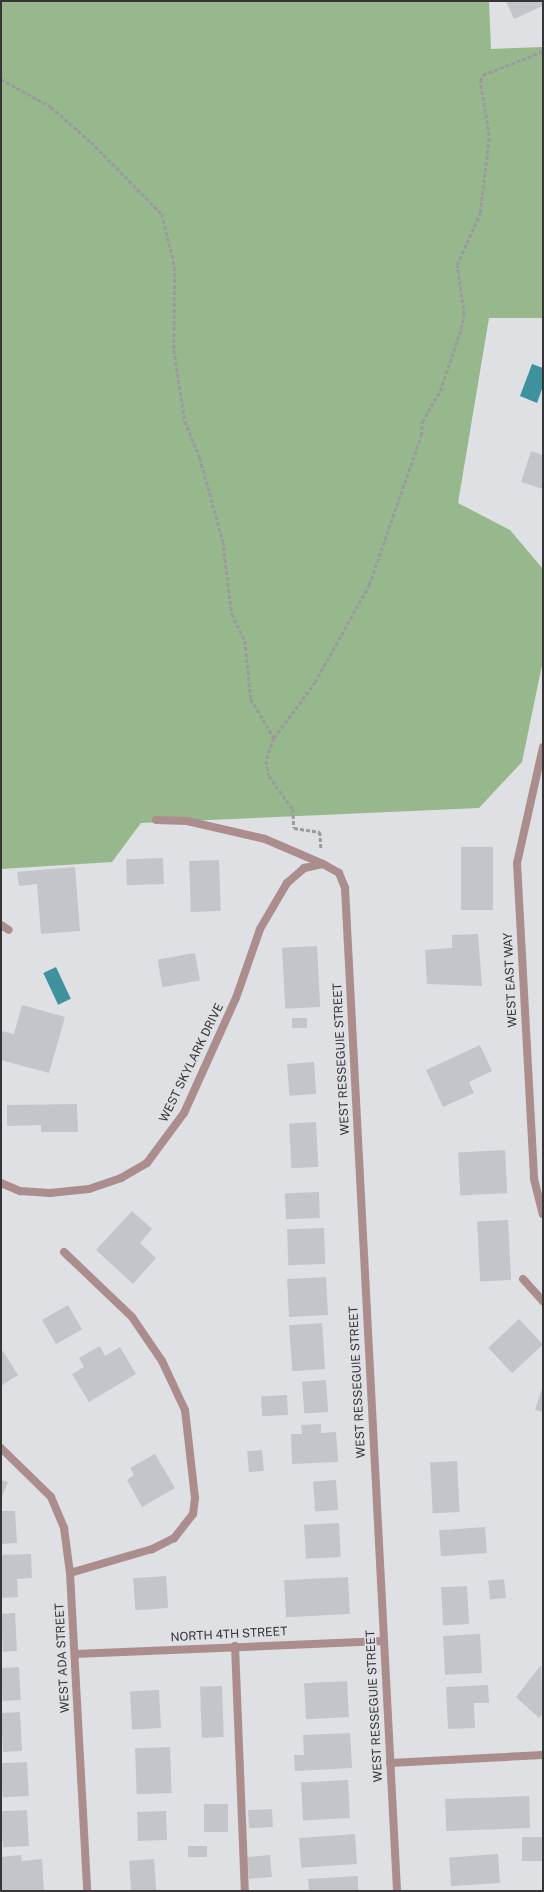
<!DOCTYPE html>
<style>
body{margin:0}
#map{position:relative;width:544px;height:1892px;overflow:hidden;background:#dfe0e4;font-family:"Public Sans",sans-serif}
div>[style]{position:absolute}
.green>*{inset:0;background:#97b88c}
.water>*{inset:0;background:#3e929e;transform-origin:0 0}
.building>*{inset:0;background:#c4c5ca;transform-origin:0 0}
.path>*{height:2.5px;margin-top:-1.25px;transform-origin:0;background:repeating-linear-gradient(90deg,#9a9b9e 0 4px,transparent 0 6px)}
.service>*{height:8px;margin:-4px;padding:0 4px;transform-origin:4px;border-radius:4px;background:#ab8d8e}
.minor>*{height:8px;margin:-4px;padding:0 4px;transform-origin:4px;border-radius:4px;background:#ab8d8e}
span{translate:-50% -50%;white-space:nowrap;text-align:center;line-height:1.15;-webkit-text-stroke:3px #dfe0e4;paint-order:stroke}
.street-label{font-size:12px;color:#353537}
.frame{position:absolute;inset:0;border:2px solid #353537;pointer-events:none}
</style>
<div id="map">
<div class="green">
<i style="clip-path:polygon(1px 1px,489px 1px,491px 49px,543px 47px,543px 318px,489px 318px,458px 503px,510px 530px,543px 569px,543px 660px,522px 762px,479px 808px,141px 823px,112px 862px,1px 869px)"></i>
</div>
<div class="water">
<i style="clip-path:polygon(532px 364px,543px 368px,543px 386px,537px 403px,520px 396px)"></i>
<i style="left:56px;top:967px;width:35px;height:14px;rotate:65deg"></i>
</div>
<div class="building">
<i style="clip-path:polygon(506px 1px,543px 1px,543px 6px,514px 19px)"></i>
<i style="clip-path:polygon(531px 451px,543px 455px,543px 489px,521px 482px)"></i>
<i style="left:461px;top:847px;width:32px;height:63px"></i>
<i style="left:163px;top:858px;width:26px;height:37px;rotate:88deg"></i>
<i style="left:219px;top:860px;width:51px;height:30px;rotate:88deg"></i>
<i style="clip-path:polygon(75px 867px,80px 931px,41px 934px,37px 884px,19px 886px,17px 872px)"></i>
<i style="clip-path:polygon(478px 934px,482px 986px,427px 984px,425px 950px,452px 948px,452px 935px)"></i>
<i style="left:317px;top:946px;width:61px;height:35px;rotate:87deg"></i>
<i style="left:195px;top:953px;width:28px;height:38px;rotate:80deg"></i>
<i style="clip-path:polygon(22px 1005px,65px 1017px,49px 1073px,1px 1060px,1px 1031px,14px 1034px)"></i>
<i style="left:307px;top:1018px;width:10px;height:15px;rotate:90deg"></i>
<i style="clip-path:polygon(480px 1045px,492px 1071px,469px 1082px,474px 1093px,443px 1107px,426px 1070px)"></i>
<i style="left:314px;top:1062px;width:32px;height:27px;rotate:86deg"></i>
<i style="clip-path:polygon(77px 1104px,78px 1132px,41px 1132px,41px 1125px,7px 1126px,7px 1105px)"></i>
<i style="left:316px;top:1122px;width:45px;height:27px;rotate:87deg"></i>
<i style="left:505px;top:1150px;width:43px;height:47px;rotate:87deg"></i>
<i style="left:319px;top:1192px;width:26px;height:34px;rotate:88deg"></i>
<i style="clip-path:polygon(132px 1211px,152px 1229px,140px 1243px,156px 1258px,133px 1284px,96px 1250px)"></i>
<i style="left:508px;top:1220px;width:60px;height:31px;rotate:87deg"></i>
<i style="left:324px;top:1228px;width:36px;height:37px;rotate:88deg"></i>
<i style="left:326px;top:1277px;width:38px;height:39px;rotate:87deg"></i>
<i style="left:68px;top:1305px;width:28px;height:30px;rotate:60deg"></i>
<i style="left:519px;top:1319px;width:35px;height:42px;rotate:47deg"></i>
<i style="left:322px;top:1323px;width:46px;height:33px;rotate:86deg"></i>
<i style="clip-path:polygon(100px 1346px,105px 1356px,120px 1347px,136px 1374px,89px 1402px,72px 1374px,84px 1367px,79px 1358px)"></i>
<i style="clip-path:polygon(3px 1351px,18px 1375px,1px 1386px,1px 1352px)"></i>
<i style="left:326px;top:1380px;width:32px;height:24px;rotate:86deg"></i>
<i style="clip-path:polygon(543px 1385px,543px 1412px,535px 1410px)"></i>
<i style="left:287px;top:1395px;width:20px;height:26px;rotate:87deg"></i>
<i style="clip-path:polygon(321px 1424px,321px 1433px,336px 1432px,338px 1462px,292px 1464px,291px 1434px,302px 1434px,301px 1425px)"></i>
<i style="left:262px;top:1450px;width:21px;height:15px;rotate:85deg"></i>
<i style="clip-path:polygon(155px 1454px,175px 1488px,142px 1507px,127px 1480px,134px 1475px,130px 1468px)"></i>
<i style="left:457px;top:1461px;width:51px;height:27px;rotate:87deg"></i>
<i style="clip-path:polygon(1px 1480px,8px 1482px,1px 1499px)"></i>
<i style="left:336px;top:1480px;width:30px;height:23px;rotate:86deg"></i>
<i style="clip-path:polygon(1px 1511px,15px 1511px,17px 1543px,1px 1544px)"></i>
<i style="left:339px;top:1523px;width:34px;height:35px;rotate:87deg"></i>
<i style="left:485px;top:1527px;width:26px;height:46px;rotate:86deg"></i>
<i style="clip-path:polygon(31px 1554px,32px 1578px,17px 1579px,18px 1597px,1px 1598px,1px 1555px)"></i>
<i style="left:166px;top:1576px;width:32px;height:33px;rotate:86deg"></i>
<i style="left:348px;top:1577px;width:37px;height:64px;rotate:87deg"></i>
<i style="left:504px;top:1579px;width:19px;height:16px;rotate:84deg"></i>
<i style="left:467px;top:1586px;width:38px;height:26px;rotate:87deg"></i>
<i style="left:15px;top:1613px;width:38px;height:14px;rotate:87deg"></i>
<i style="left:480px;top:1634px;width:39px;height:37px;rotate:87deg"></i>
<i style="clip-path:polygon(541px 1665px,543px 1714px,539px 1718px,516px 1697px)"></i>
<i style="left:19px;top:1667px;width:33px;height:18px;rotate:87deg"></i>
<i style="left:347px;top:1681px;width:36px;height:43px;rotate:87deg"></i>
<i style="clip-path:polygon(488px 1685px,489px 1703px,474px 1703px,475px 1728px,448px 1729px,446px 1687px)"></i>
<i style="left:222px;top:1686px;width:51px;height:22px;rotate:88deg"></i>
<i style="left:159px;top:1690px;width:38px;height:29px;rotate:87deg"></i>
<i style="left:20px;top:1712px;width:39px;height:19px;rotate:87deg"></i>
<i style="clip-path:polygon(350px 1733px,352px 1768px,295px 1771px,294px 1755px,304px 1755px,303px 1735px)"></i>
<i style="left:170px;top:1747px;width:46px;height:35px;rotate:88deg"></i>
<i style="left:27px;top:1762px;width:34px;height:26px;rotate:87deg"></i>
<i style="left:348px;top:1780px;width:38px;height:47px;rotate:87deg"></i>
<i style="left:529px;top:1796px;width:32px;height:84px;rotate:88deg"></i>
<i style="left:204px;top:1804px;width:24px;height:28px"></i>
<i style="left:272px;top:1809px;width:18px;height:24px;rotate:87deg"></i>
<i style="left:27px;top:1810px;width:36px;height:26px;rotate:87deg"></i>
<i style="left:166px;top:1811px;width:29px;height:29px;rotate:88deg"></i>
<i style="left:355px;top:1834px;width:30px;height:56px;rotate:86deg"></i>
<i style="left:522px;top:1837px;width:21px;height:24px"></i>
<i style="left:188px;top:1846px;width:19px;height:11px"></i>
<i style="left:498px;top:1854px;width:29px;height:49px;rotate:86deg"></i>
<i style="clip-path:polygon(21px 1855px,22px 1861px,42px 1859px,44px 1891px,1px 1891px,1px 1857px)"></i>
<i style="left:270px;top:1855px;width:22px;height:23px;rotate:85deg"></i>
<i style="left:154px;top:1859px;width:31px;height:25px;rotate:86deg"></i>
<i style="clip-path:polygon(358px 1876px,358px 1891px,309px 1891px,308px 1879px)"></i>
</div>
<div class="path">
<i style="left:1px;top:79px;width:57px;rotate:29.2deg"></i>
<i style="left:51px;top:107px;width:53px;rotate:41.2deg"></i>
<i style="left:91px;top:142px;width:101px;rotate:45.4deg"></i>
<i style="left:162px;top:214px;width:55px;rotate:76.2deg"></i>
<i style="left:175px;top:267px;width:83px;rotate:90.7deg"></i>
<i style="left:174px;top:350px;width:72px;rotate:81.2deg"></i>
<i style="left:185px;top:421px;width:40px;rotate:68deg"></i>
<i style="left:200px;top:458px;width:86px;rotate:74.5deg"></i>
<i style="left:223px;top:541px;width:74px;rotate:83deg"></i>
<i style="left:232px;top:614px;width:30px;rotate:64deg"></i>
<i style="left:245px;top:641px;width:58px;rotate:84.1deg"></i>
<i style="left:251px;top:699px;width:45px;rotate:59.5deg"></i>
<i style="left:274px;top:738px;width:24px;rotate:109deg"></i>
<i style="left:266px;top:761px;width:15px;rotate:79deg"></i>
<i style="left:269px;top:776px;width:41px;rotate:54deg"></i>
<i style="left:293px;top:809px;width:19px;rotate:87deg"></i>
<i style="left:294px;top:828px;width:26px;rotate:9deg"></i>
<i style="left:320px;top:832px;width:16px;rotate:86deg"></i>
<i style="left:274px;top:738px;width:69px;rotate:-53.8deg"></i>
<i style="left:315px;top:682px;width:111px;rotate:-60.9deg"></i>
<i style="left:369px;top:585px;width:158px;rotate:-70.8deg"></i>
<i style="left:421px;top:436px;width:14px;rotate:-86deg"></i>
<i style="left:422px;top:422px;width:36px;rotate:-60deg"></i>
<i style="left:440px;top:391px;width:65px;rotate:-71.3deg"></i>
<i style="left:461px;top:329px;width:14px;rotate:-78deg"></i>
<i style="left:464px;top:315px;width:50px;rotate:-98deg"></i>
<i style="left:457px;top:265px;width:57px;rotate:-66.1deg"></i>
<i style="left:480px;top:213px;width:78px;rotate:-83.3deg"></i>
<i style="left:489px;top:136px;width:56px;rotate:-99.3deg"></i>
<i style="left:480px;top:81px;width:7px;rotate:-63deg"></i>
<i style="left:483px;top:75px;width:65px;rotate:-21.8deg"></i>
</div>
<div class="service">
<i style="left:156px;top:820px;width:31px;rotate:2deg"></i>
<i style="left:187px;top:821px;width:80px;rotate:13deg"></i>
<i style="left:265px;top:839px;width:63px;rotate:23.3deg"></i>
<i style="left:523px;top:1279px;width:30px;rotate:48deg"></i>
<i style="left:235px;top:1646px;width:245px;rotate:87.7deg"></i>
</div>
<div class="minor">
<i style="left:543px;top:747px;width:119px;rotate:102.6deg"></i>
<i style="left:517px;top:863px;width:316px;rotate:86.9deg"></i>
<i style="left:534px;top:1179px;width:36px;rotate:76deg"></i>
<i style="left:1px;top:925px;width:9px;rotate:32deg"></i>
<i style="left:1px;top:1183px;width:21px;rotate:23deg"></i>
<i style="left:20px;top:1191px;width:30px;rotate:4deg"></i>
<i style="left:50px;top:1193px;width:39px;rotate:-6deg"></i>
<i style="left:89px;top:1189px;width:34px;rotate:-19deg"></i>
<i style="left:121px;top:1178px;width:30px;rotate:-30deg"></i>
<i style="left:147px;top:1163px;width:62px;rotate:-53.5deg"></i>
<i style="left:184px;top:1113px;width:126px;rotate:-65.7deg"></i>
<i style="left:236px;top:998px;width:73px;rotate:-70.8deg"></i>
<i style="left:260px;top:929px;width:53px;rotate:-59.6deg"></i>
<i style="left:287px;top:883px;width:23px;rotate:-41deg"></i>
<i style="left:304px;top:868px;width:19px;rotate:-12deg"></i>
<i style="left:323px;top:864px;width:18px;rotate:29deg"></i>
<i style="left:339px;top:873px;width:16px;rotate:68deg"></i>
<i style="left:345px;top:888px;width:1004px;rotate:87.03deg"></i>
<i style="left:64px;top:1252px;width:94px;rotate:43.7deg"></i>
<i style="left:132px;top:1317px;width:53px;rotate:55.7deg"></i>
<i style="left:162px;top:1361px;width:54px;rotate:64.9deg"></i>
<i style="left:185px;top:1410px;width:89px;rotate:83.5deg"></i>
<i style="left:195px;top:1498px;width:16px;rotate:97deg"></i>
<i style="left:193px;top:1514px;width:31px;rotate:128deg"></i>
<i style="left:174px;top:1538px;width:25px;rotate:153deg"></i>
<i style="left:152px;top:1549px;width:85px;rotate:163.7deg"></i>
<i style="left:1px;top:1448px;width:70px;rotate:44.4deg"></i>
<i style="left:51px;top:1497px;width:34px;rotate:67deg"></i>
<i style="left:64px;top:1528px;width:45px;rotate:82.4deg"></i>
<i style="left:70px;top:1573px;width:318px;rotate:86.9deg"></i>
<i style="left:75px;top:1654px;width:309px;rotate:-2.4deg"></i>
<i style="left:390px;top:1763px;width:153px;rotate:-3deg"></i>
</div>
<div class="street-label">
<span style="left:511px;top:980px;rotate:-93deg">WEST EAST WAY</span>
<span style="left:342px;top:1059px;rotate:-93deg">WEST RESSEGUIE STREET</span>
<span style="left:192px;top:1063px;rotate:-64deg">WEST SKYLARK DRIVE</span>
<span style="left:358px;top:1382px;rotate:-93deg">WEST RESSEGUIE STREET</span>
<span style="left:229px;top:1635px;rotate:-3deg">NORTH 4TH STREET</span>
<span style="left:63px;top:1658px;rotate:-93deg">WEST ADA STREET</span>
<span style="left:375px;top:1706px;rotate:-93deg">WEST RESSEGUIE STREET</span>
</div>
<div class="frame"></div>
</div>
